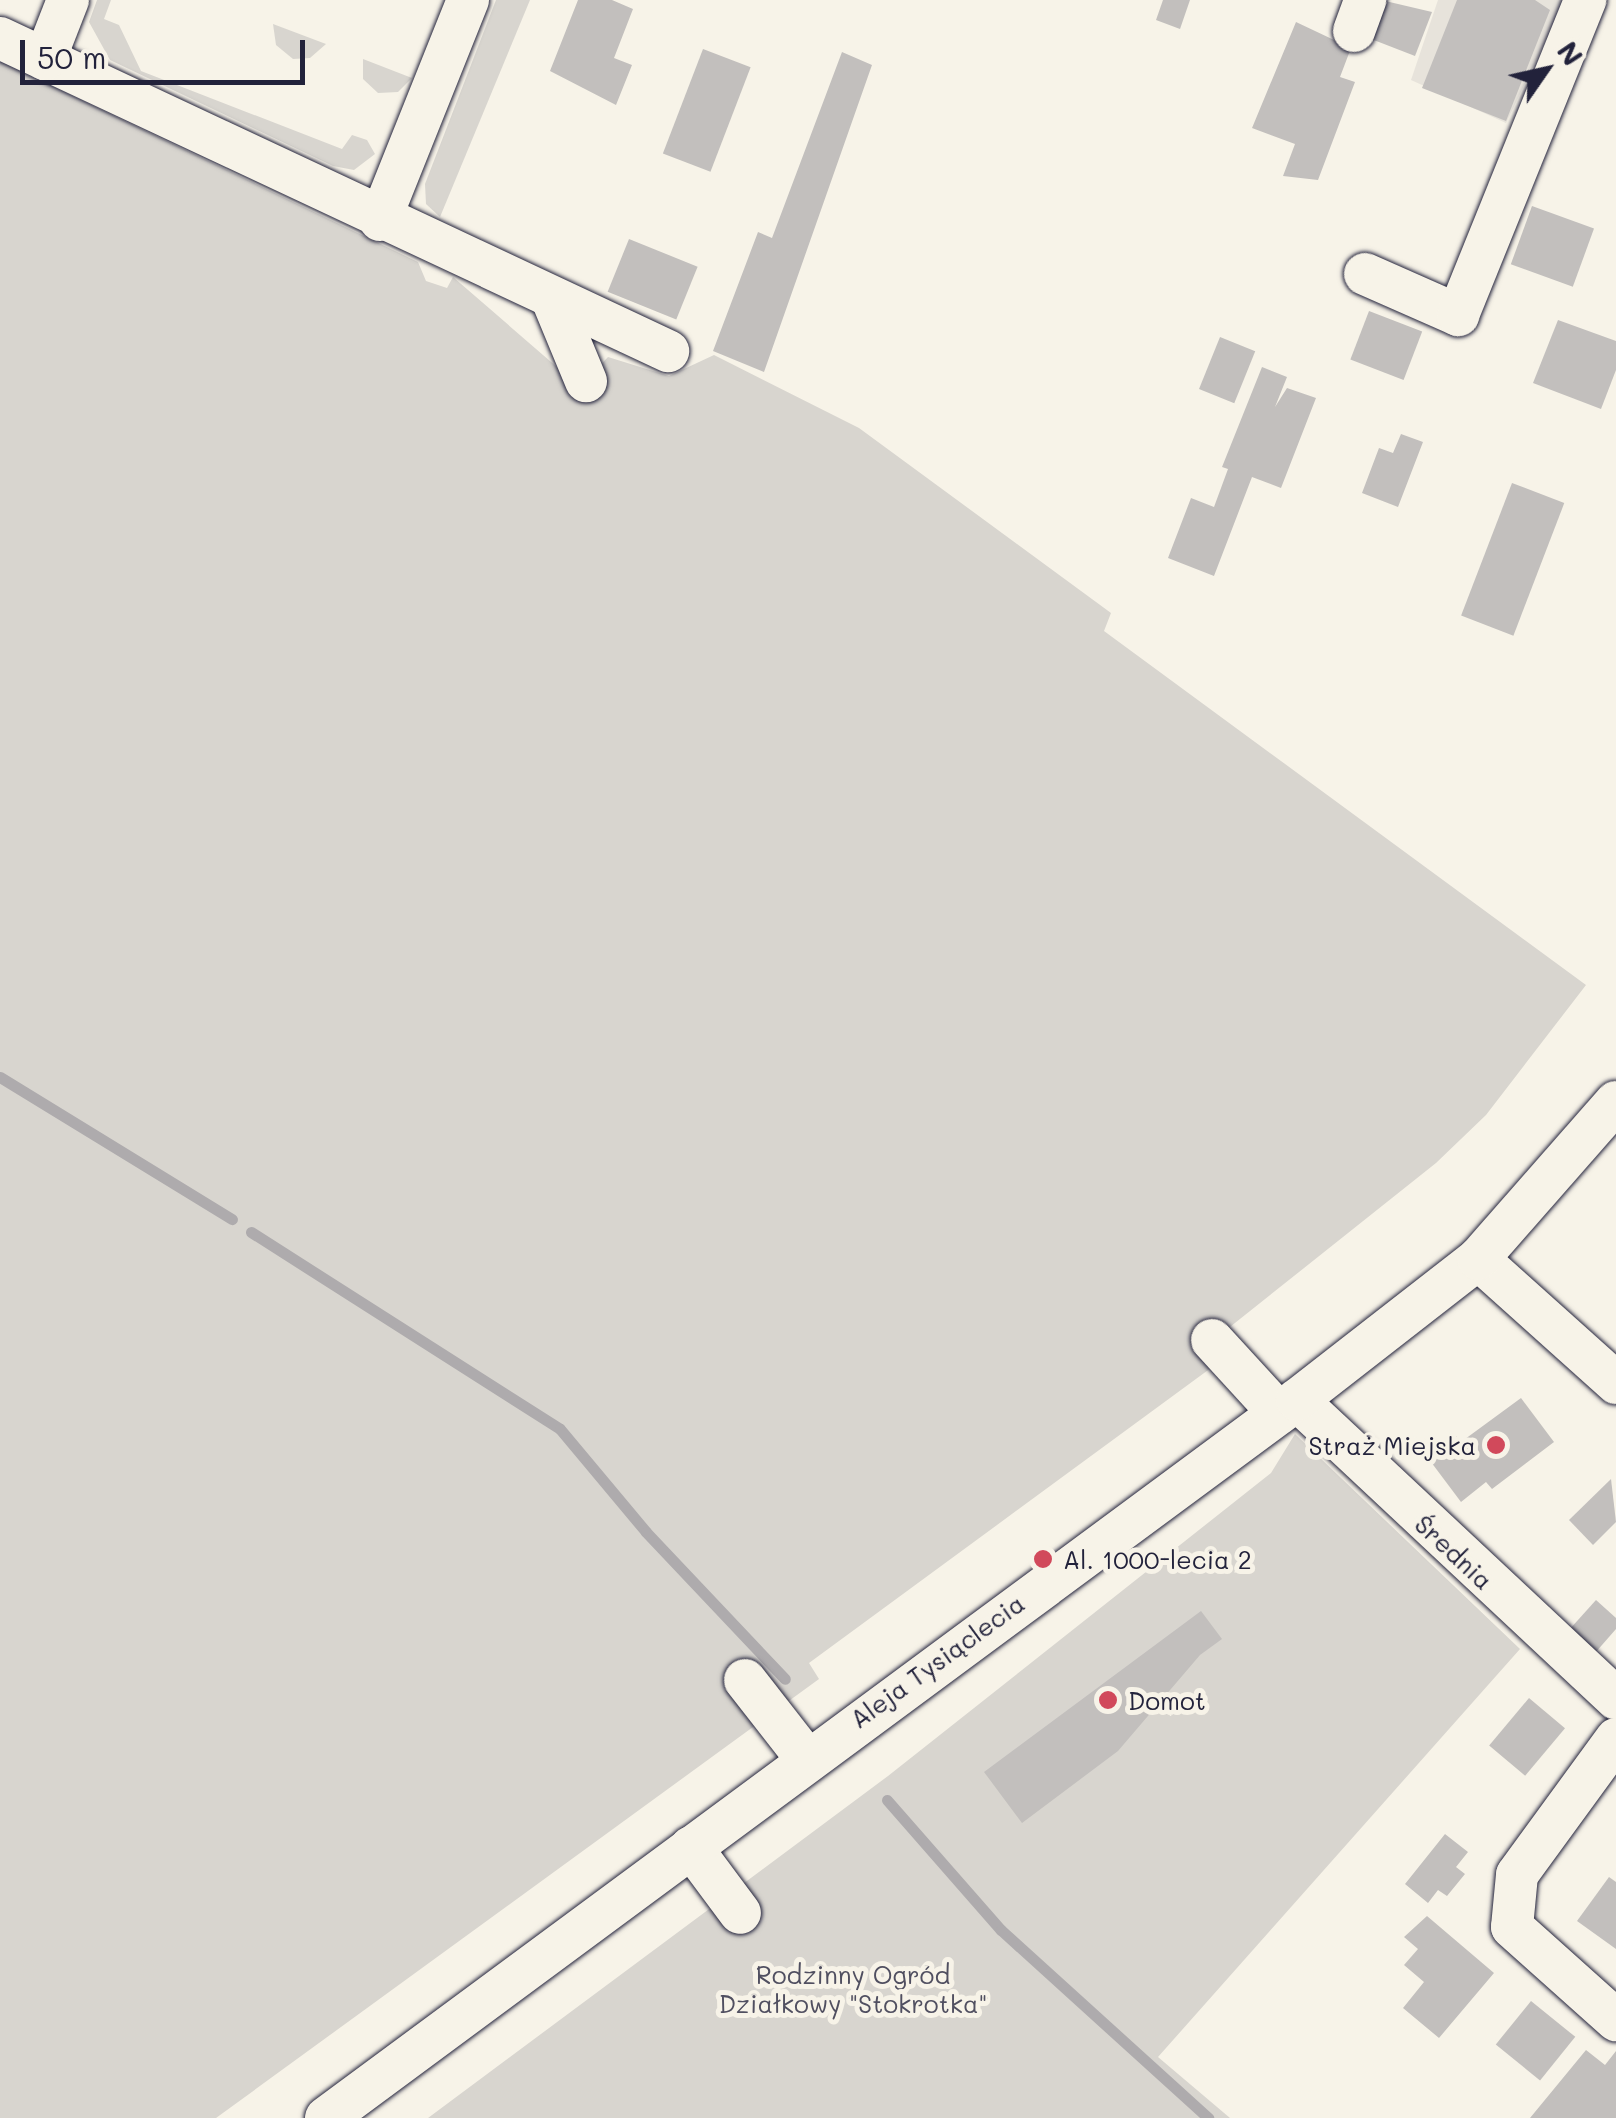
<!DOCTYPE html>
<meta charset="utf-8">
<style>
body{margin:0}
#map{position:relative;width:1616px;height:2118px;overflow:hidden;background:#f7f3e8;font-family:Mali,sans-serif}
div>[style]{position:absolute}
.built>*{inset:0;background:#e7e3db}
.green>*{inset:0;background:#d8d5cf}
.stream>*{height:11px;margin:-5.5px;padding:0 5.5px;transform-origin:5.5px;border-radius:5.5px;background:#aeabad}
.building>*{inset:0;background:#c2bfbd;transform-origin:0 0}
.roads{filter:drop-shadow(0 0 2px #22223b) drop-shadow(0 0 2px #22223b)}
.minor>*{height:42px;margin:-21px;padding:0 21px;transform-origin:21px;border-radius:21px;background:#f7f3e8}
.dots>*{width:28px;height:28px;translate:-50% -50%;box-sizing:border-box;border:5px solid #f7f3e8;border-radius:50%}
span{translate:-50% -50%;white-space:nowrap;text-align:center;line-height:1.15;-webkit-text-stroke:10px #f7f3e8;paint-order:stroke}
.poi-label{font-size:25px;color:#22223b}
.right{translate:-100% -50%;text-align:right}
.left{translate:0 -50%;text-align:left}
.street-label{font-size:25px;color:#22223b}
.park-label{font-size:25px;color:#504f60}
.north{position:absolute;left:1496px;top:20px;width:100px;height:100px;-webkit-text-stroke:8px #f7f3e8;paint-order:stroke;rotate:56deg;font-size:28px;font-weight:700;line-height:40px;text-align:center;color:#22223b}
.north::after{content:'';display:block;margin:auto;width:35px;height:45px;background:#22223b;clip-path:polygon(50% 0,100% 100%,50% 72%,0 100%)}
.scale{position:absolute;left:20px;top:40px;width:285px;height:45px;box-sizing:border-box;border:5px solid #22223b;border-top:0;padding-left:12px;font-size:30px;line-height:35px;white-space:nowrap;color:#22223b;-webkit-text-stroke:8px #f7f3e8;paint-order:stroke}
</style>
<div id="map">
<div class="built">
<i style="clip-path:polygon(1438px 0,1565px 0,1506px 123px,1411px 80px)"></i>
</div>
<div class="green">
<i style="clip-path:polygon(97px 0,111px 0,104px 19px,119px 25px,141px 71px,342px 149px,352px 135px,367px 140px,375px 154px,354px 170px,333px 166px,110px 60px,89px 22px)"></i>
<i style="clip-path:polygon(496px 0,530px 0,440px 217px,426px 204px,425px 184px)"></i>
<i style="clip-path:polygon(273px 24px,326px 44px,310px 58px,293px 59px,276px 45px)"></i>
<i style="clip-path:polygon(363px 59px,412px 78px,398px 92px,378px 93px,363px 79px)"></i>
<i style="clip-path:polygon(0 61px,418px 262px,426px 281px,447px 288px,453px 277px,580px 387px,608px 357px,669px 376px,714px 355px,859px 428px,1111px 613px,1104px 631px,1586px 985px,1486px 1115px,1436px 1163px,1201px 1350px,1215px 1365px,809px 1663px,819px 1679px,216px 2118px,0 2118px)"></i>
<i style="clip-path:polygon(1295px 1434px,1520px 1649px,1158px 2057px,1230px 2118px,428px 2118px,888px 1776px,1271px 1473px)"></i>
</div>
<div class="stream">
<i style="left:0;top:1077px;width:272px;rotate:31.5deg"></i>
<i style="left:251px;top:1232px;width:366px;rotate:32.5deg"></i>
<i style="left:560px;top:1429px;width:134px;rotate:50.1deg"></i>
<i style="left:646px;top:1532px;width:202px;rotate:46.6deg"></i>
<i style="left:887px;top:1800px;width:173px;rotate:48.8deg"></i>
<i style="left:1001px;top:1930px;width:280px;rotate:42.2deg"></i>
</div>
<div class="building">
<i style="clip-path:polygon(578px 0,612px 0,633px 9px,614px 58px,632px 65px,616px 105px,550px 71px)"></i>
<i style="clip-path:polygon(1163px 0,1190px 0,1180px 29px,1156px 20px)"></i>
<i style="clip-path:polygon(1381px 0,1432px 12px,1415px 56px,1366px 37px)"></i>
<i style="clip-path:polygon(1457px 0,1535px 0,1550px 10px,1506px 121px,1422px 88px)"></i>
<i style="clip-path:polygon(1296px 22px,1351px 48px,1340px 77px,1355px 82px,1318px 180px,1283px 176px,1295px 144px,1252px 128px)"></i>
<i style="left:703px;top:49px;width:51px;height:112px;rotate:21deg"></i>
<i style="clip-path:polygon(842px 52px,872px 65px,764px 372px,713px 351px,758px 232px,772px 238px)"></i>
<i style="left:1532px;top:206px;width:66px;height:62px;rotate:20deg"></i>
<i style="left:629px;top:239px;width:74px;height:57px;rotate:22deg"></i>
<i style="left:1369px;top:311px;width:57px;height:52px;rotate:21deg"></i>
<i style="clip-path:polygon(1558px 320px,1616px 341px,1616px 370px,1601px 409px,1533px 383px)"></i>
<i style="left:1220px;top:337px;width:38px;height:56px;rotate:22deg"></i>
<i style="clip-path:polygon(1262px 367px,1287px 377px,1275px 407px,1287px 388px,1316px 398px,1281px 488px,1252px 477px,1214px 576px,1168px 558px,1191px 498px,1214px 507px,1228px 469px,1222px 467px)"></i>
<i style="clip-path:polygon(1401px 434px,1423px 442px,1398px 507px,1362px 493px,1379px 448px,1393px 453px)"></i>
<i style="left:1512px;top:483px;width:56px;height:142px;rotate:21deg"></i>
<i style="clip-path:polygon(1521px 1398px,1554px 1442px,1492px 1489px,1486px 1482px,1461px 1502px,1428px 1458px,1456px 1436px,1461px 1442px)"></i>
<i style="clip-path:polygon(1611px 1479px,1616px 1522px,1593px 1545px,1569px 1520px)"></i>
<i style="clip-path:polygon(1596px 1600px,1616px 1618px,1616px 1629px,1595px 1653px,1569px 1630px)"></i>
<i style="clip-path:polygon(1201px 1611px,1222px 1639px,1200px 1655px,1118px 1751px,1022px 1823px,984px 1772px)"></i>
<i style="left:1529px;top:1698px;width:47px;height:62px;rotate:40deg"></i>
<i style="clip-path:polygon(1445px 1834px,1468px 1852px,1456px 1867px,1465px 1874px,1447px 1896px,1438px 1890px,1428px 1903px,1405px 1884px)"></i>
<i style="clip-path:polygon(1609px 1877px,1616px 1882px,1616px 1949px,1577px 1921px)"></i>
<i style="clip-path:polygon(1427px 1916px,1494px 1973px,1439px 2038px,1403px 2008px,1424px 1982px,1404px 1965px,1418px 1949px,1404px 1937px)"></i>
<i style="left:1531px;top:2001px;width:57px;height:56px;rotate:39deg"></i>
<i style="clip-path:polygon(1586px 2050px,1605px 2065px,1616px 2051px,1616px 2118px,1530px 2118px)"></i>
</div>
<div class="roads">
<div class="minor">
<i style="left:1354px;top:31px;width:33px;rotate:-70deg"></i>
<i style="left:0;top:38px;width:738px;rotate:25.11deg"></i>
<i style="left:45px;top:59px;width:63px;rotate:-68.7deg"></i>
<i style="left:380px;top:220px;width:237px;rotate:-68.2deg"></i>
<i style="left:1365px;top:274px;width:102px;rotate:23.8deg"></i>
<i style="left:1458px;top:315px;width:340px;rotate:-68deg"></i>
<i style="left:552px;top:299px;width:89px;rotate:67.5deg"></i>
<i style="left:1478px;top:1259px;width:186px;rotate:41.9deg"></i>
<i style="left:1212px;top:1340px;width:99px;rotate:47.5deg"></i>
<i style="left:1297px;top:1400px;width:437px;rotate:43.1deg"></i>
<i style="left:745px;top:1680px;width:99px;rotate:52deg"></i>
<i style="left:1616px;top:1739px;width:168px;rotate:126.1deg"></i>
<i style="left:1517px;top:1875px;width:52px;rotate:95.5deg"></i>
<i style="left:1512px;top:1927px;width:140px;rotate:41.8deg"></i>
<i style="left:691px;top:1847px;width:82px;rotate:53.4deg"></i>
<i style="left:326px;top:2118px;width:1208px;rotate:-36.48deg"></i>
<i style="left:1297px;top:1400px;width:229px;rotate:-37.9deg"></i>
<i style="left:1478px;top:1259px;width:209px;rotate:-48.7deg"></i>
</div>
</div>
<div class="dots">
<i style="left:1496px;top:1445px;background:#d1495b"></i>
<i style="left:1043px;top:1559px;background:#d1495b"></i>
<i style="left:1108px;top:1700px;background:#d1495b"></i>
</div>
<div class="poi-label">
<span class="right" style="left:1476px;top:1445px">Straż Miejska</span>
<span class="left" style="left:1063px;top:1559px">Al. 1000-lecia 2</span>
<span class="left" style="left:1128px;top:1700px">Domot</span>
</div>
<div class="street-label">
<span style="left:1454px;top:1552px;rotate:43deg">Średnia</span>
<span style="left:937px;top:1661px;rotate:-36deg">Aleja Tysiąclecia</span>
</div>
<div class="park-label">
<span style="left:853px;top:1989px">Rodzinny Ogród<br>Działkowy "Stokrotka"</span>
</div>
<div class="north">N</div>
<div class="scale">50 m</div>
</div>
